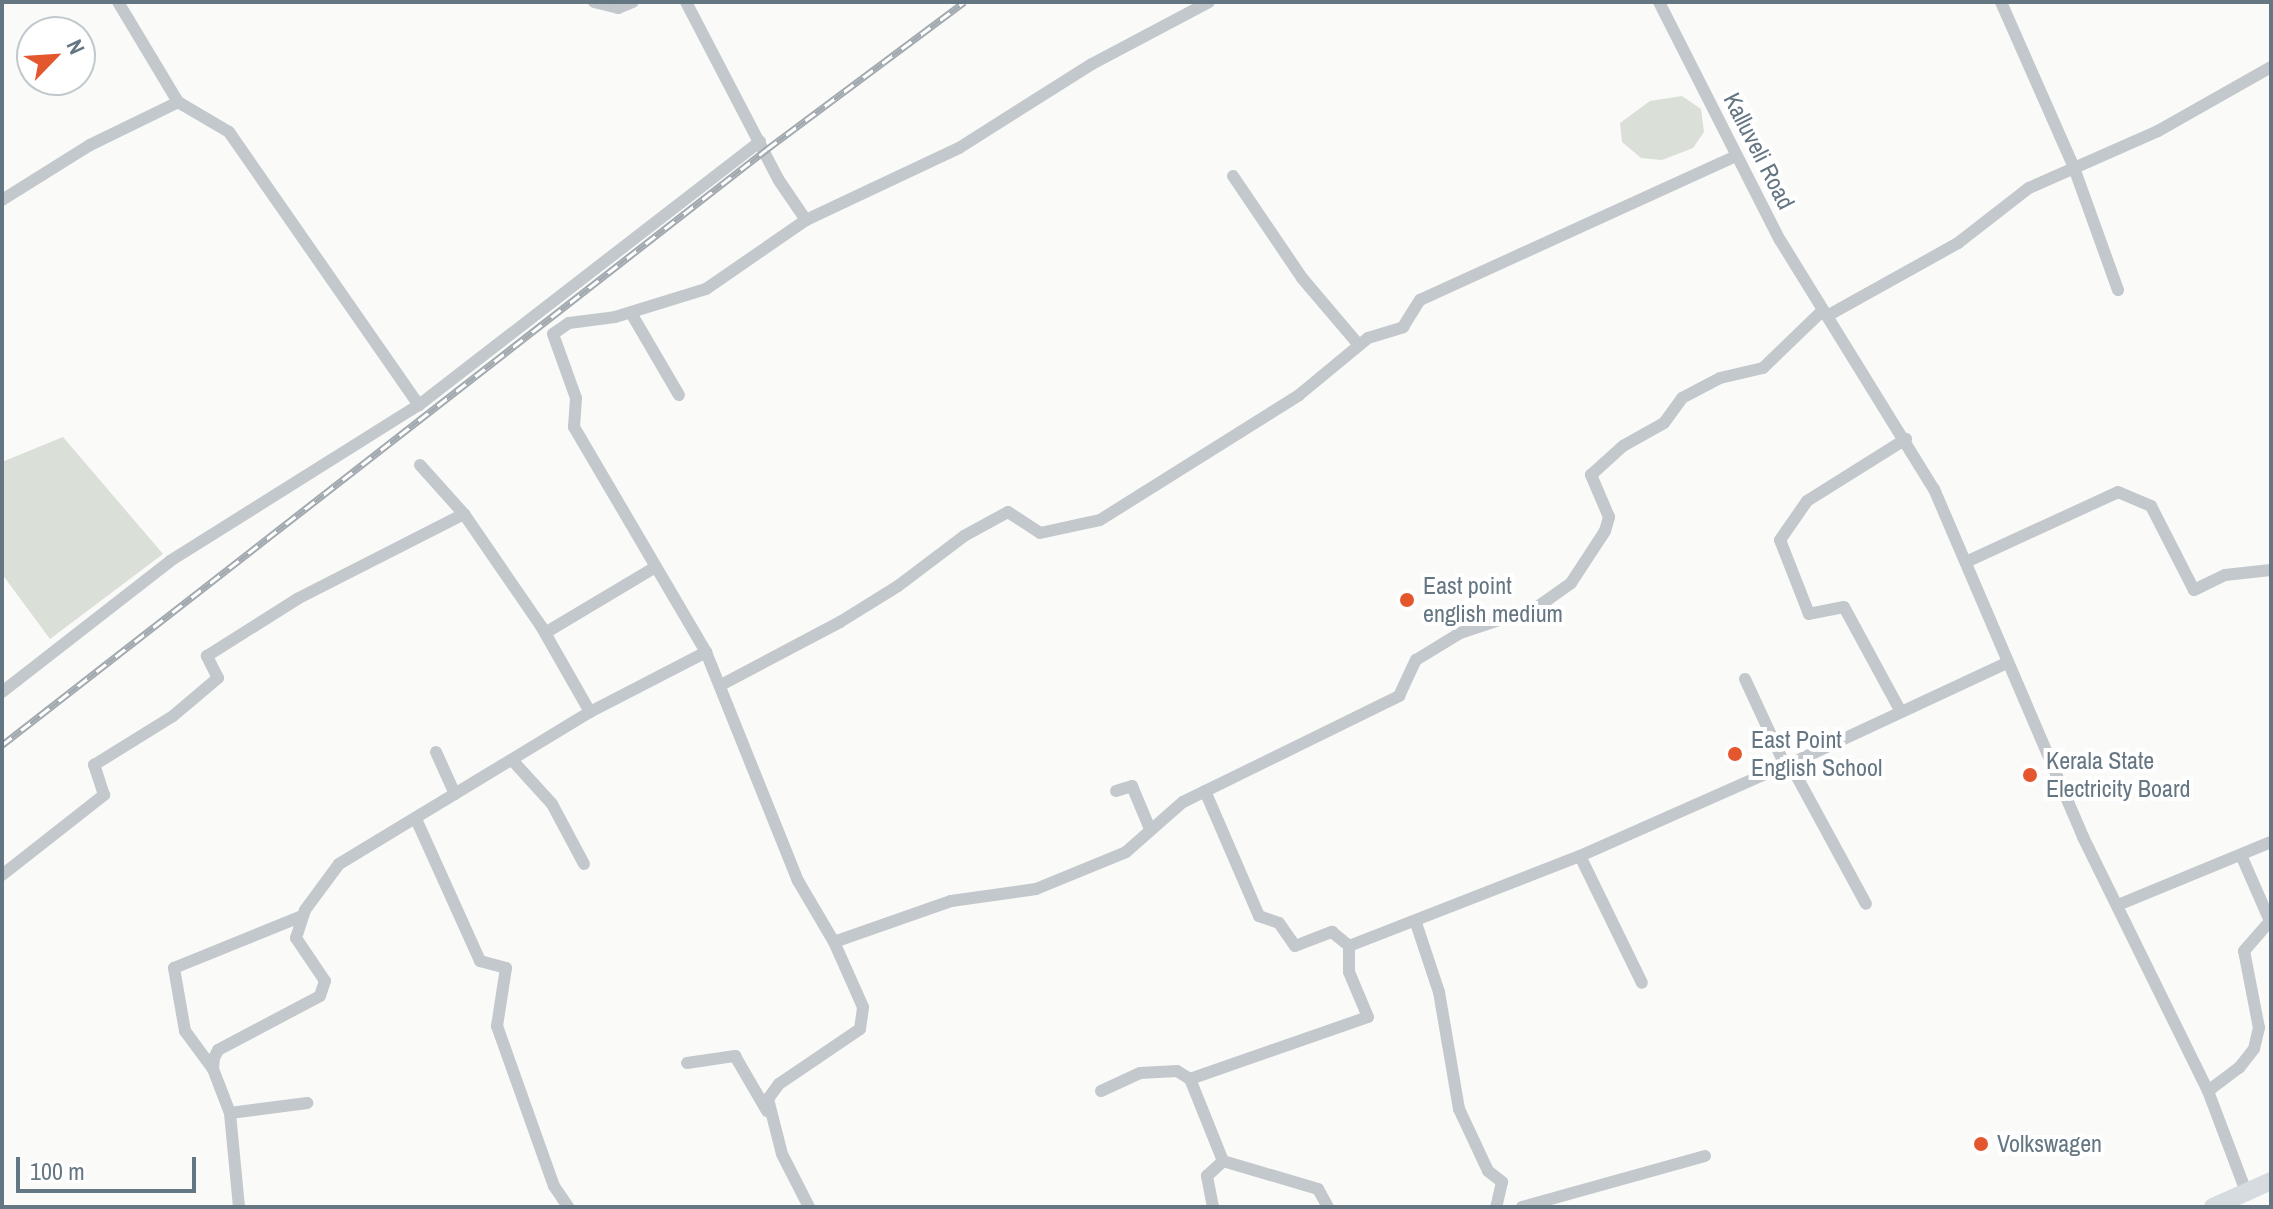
<!DOCTYPE html>
<style>
body{margin:0}
#map{position:relative;width:2273px;height:1209px;overflow:hidden;background:#fafaf8;font-family:"Archivo Narrow",sans-serif}
div>[style]{position:absolute}
.green>*{inset:0;background:#dadfd7}
.minor>*{height:12px;margin:-6px;padding:0 6px;transform-origin:6px;border-radius:6px;background:#c3c8cc}
.highway>*{height:18px;margin:-9px;padding:0 9px;transform-origin:9px;border-radius:9px;background:#d6dbdf}
.rail>*{height:7px;margin-top:-3.5px;transform-origin:0;background:repeating-linear-gradient(90deg,#fff 0 12px,#a2aab0 0 24px);box-sizing:border-box;border-block:2px solid #a2aab0}
.dots>*{width:22px;height:22px;translate:-50% -50%;box-sizing:border-box;border:4px solid #fff;border-radius:50%}
span{translate:-50% -50%;white-space:nowrap;text-align:center;line-height:1.15;-webkit-text-stroke:8px #fff;paint-order:stroke}
.street-label{font-size:24px;color:#657683}
.poi-label{font-size:24px;color:#657683}
.left{translate:0 -50%;text-align:left}
.frame{position:absolute;inset:0;border:4px solid #657683;pointer-events:none}
.north{position:absolute;left:16px;top:16px;width:80px;height:80px;box-sizing:border-box;background:#fff;border:2px solid #c1c8cd;border-radius:50%;rotate:65deg;font-size:22px;font-weight:700;line-height:32px;text-align:center;color:#657683}
.north::after{content:'';display:block;margin:auto;width:28px;height:36px;background:#e4572e;clip-path:polygon(50% 0,100% 100%,50% 72%,0 100%)}
.scale{position:absolute;left:16px;top:1157px;width:180px;height:36px;box-sizing:border-box;border:4px solid #657683;border-top:0;padding-left:10px;font-size:24px;line-height:28px;white-space:nowrap;color:#657683;-webkit-text-stroke:6px #fff;paint-order:stroke}
</style>
<div id="map">
<div class="green">
<i style="clip-path:polygon(1682px 96px,1701px 109px,1704px 132px,1693px 148px,1662px 160px,1641px 158px,1622px 142px,1620px 123px,1650px 101px)"></i>
<i style="clip-path:polygon(63px 437px,163px 554px,50px 639px,2px 574px,2px 462px)"></i>
</div>
<div class="minor">
<i style="left:118px;top:2px;width:117px;rotate:59deg"></i>
<i style="left:178px;top:102px;width:59px;rotate:30.5deg"></i>
<i style="left:229px;top:132px;width:333px;rotate:55.2deg"></i>
<i style="left:594px;top:2px;width:25px;rotate:14deg"></i>
<i style="left:618px;top:8px;width:16px;rotate:-22deg"></i>
<i style="left:686px;top:2px;width:199px;rotate:62.5deg"></i>
<i style="left:778px;top:179px;width:50px;rotate:55.7deg"></i>
<i style="left:1659px;top:2px;width:267px;rotate:63.1deg"></i>
<i style="left:1780px;top:240px;width:293px;rotate:58.3deg"></i>
<i style="left:1934px;top:489px;width:379px;rotate:66.8deg"></i>
<i style="left:2083px;top:837px;width:283px;rotate:63.8deg"></i>
<i style="left:2208px;top:1091px;width:105px;rotate:69.3deg"></i>
<i style="left:2001px;top:2px;width:178px;rotate:66.2deg"></i>
<i style="left:2073px;top:165px;width:133px;rotate:70.2deg"></i>
<i style="left:1233px;top:176px;width:123px;rotate:55.9deg"></i>
<i style="left:1302px;top:278px;width:88px;rotate:49.6deg"></i>
<i style="left:2px;top:200px;width:104px;rotate:-32deg"></i>
<i style="left:90px;top:145px;width:98px;rotate:-26deg"></i>
<i style="left:631px;top:313px;width:95px;rotate:59.7deg"></i>
<i style="left:1827px;top:316px;width:150px;rotate:-29.1deg"></i>
<i style="left:1958px;top:243px;width:90px;rotate:-37.8deg"></i>
<i style="left:2029px;top:188px;width:141px;rotate:-23.8deg"></i>
<i style="left:2158px;top:131px;width:130px;rotate:-29.5deg"></i>
<i style="left:420px;top:465px;width:66px;rotate:48.1deg"></i>
<i style="left:464px;top:514px;width:136px;rotate:55.5deg"></i>
<i style="left:541px;top:626px;width:99px;rotate:60.3deg"></i>
<i style="left:1966px;top:562px;width:167px;rotate:-24.7deg"></i>
<i style="left:2118px;top:492px;width:36px;rotate:23deg"></i>
<i style="left:2151px;top:506px;width:94px;rotate:62.9deg"></i>
<i style="left:2194px;top:590px;width:34px;rotate:-26deg"></i>
<i style="left:2225px;top:575px;width:46px;rotate:-6.2deg"></i>
<i style="left:545px;top:633px;width:127px;rotate:-30.8deg"></i>
<i style="left:1745px;top:679px;width:95px;rotate:65.1deg"></i>
<i style="left:1785px;top:765px;width:5px;rotate:-11deg"></i>
<i style="left:1790px;top:764px;width:159px;rotate:61.5deg"></i>
<i style="left:721px;top:685px;width:135px;rotate:-27.9deg"></i>
<i style="left:840px;top:622px;width:68px;rotate:-31.8deg"></i>
<i style="left:898px;top:586px;width:83px;rotate:-37.1deg"></i>
<i style="left:964px;top:536px;width:50px;rotate:-28.6deg"></i>
<i style="left:1008px;top:512px;width:38px;rotate:33deg"></i>
<i style="left:1040px;top:533px;width:61px;rotate:-12.2deg"></i>
<i style="left:1100px;top:520px;width:235px;rotate:-32.1deg"></i>
<i style="left:1299px;top:395px;width:89px;rotate:-39.6deg"></i>
<i style="left:1368px;top:338px;width:37px;rotate:-17deg"></i>
<i style="left:1403px;top:327px;width:32px;rotate:-58deg"></i>
<i style="left:1420px;top:300px;width:347px;rotate:-24.5deg"></i>
<i style="left:2px;top:692px;width:213px;rotate:-37.9deg"></i>
<i style="left:170px;top:561px;width:294px;rotate:-32.1deg"></i>
<i style="left:419px;top:405px;width:431px;rotate:-37.7deg"></i>
<i style="left:1901px;top:712px;width:119px;rotate:-118.5deg"></i>
<i style="left:1844px;top:607px;width:36px;rotate:169deg"></i>
<i style="left:1809px;top:614px;width:79px;rotate:-111.4deg"></i>
<i style="left:1780px;top:540px;width:47px;rotate:-55.3deg"></i>
<i style="left:1807px;top:501px;width:117px;rotate:-32.1deg"></i>
<i style="left:436px;top:752px;width:46px;rotate:65.7deg"></i>
<i style="left:512px;top:760px;width:59px;rotate:47.7deg"></i>
<i style="left:552px;top:804px;width:68px;rotate:61.9deg"></i>
<i style="left:1790px;top:764px;width:239px;rotate:-25deg"></i>
<i style="left:1116px;top:791px;width:17px;rotate:-17deg"></i>
<i style="left:1132px;top:786px;width:47px;rotate:67.3deg"></i>
<i style="left:1205px;top:791px;width:136px;rotate:66.6deg"></i>
<i style="left:1259px;top:916px;width:21px;rotate:19deg"></i>
<i style="left:1279px;top:923px;width:28px;rotate:55deg"></i>
<i style="left:1295px;top:946px;width:40px;rotate:-21deg"></i>
<i style="left:1332px;top:932px;width:22px;rotate:39deg"></i>
<i style="left:416px;top:819px;width:156px;rotate:65.7deg"></i>
<i style="left:480px;top:961px;width:27px;rotate:15deg"></i>
<i style="left:506px;top:968px;width:59px;rotate:98.8deg"></i>
<i style="left:497px;top:1026px;width:170px;rotate:70.4deg"></i>
<i style="left:554px;top:1186px;width:25px;rotate:56deg"></i>
<i style="left:1580px;top:856px;width:141px;rotate:64deg"></i>
<i style="left:2px;top:875px;width:130px;rotate:-38.1deg"></i>
<i style="left:104px;top:795px;width:32px;rotate:-108deg"></i>
<i style="left:94px;top:765px;width:93px;rotate:-31.8deg"></i>
<i style="left:173px;top:716px;width:59px;rotate:-40.2deg"></i>
<i style="left:218px;top:678px;width:25px;rotate:-117deg"></i>
<i style="left:207px;top:656px;width:107px;rotate:-32.3deg"></i>
<i style="left:297px;top:599px;width:187px;rotate:-27deg"></i>
<i style="left:2118px;top:905px;width:165px;rotate:-22.4deg"></i>
<i style="left:1416px;top:923px;width:73px;rotate:71.6deg"></i>
<i style="left:1439px;top:992px;width:119px;rotate:80.3deg"></i>
<i style="left:1459px;top:1109px;width:68px;rotate:64.9deg"></i>
<i style="left:1488px;top:1171px;width:18px;rotate:38deg"></i>
<i style="left:1502px;top:1182px;width:26px;rotate:103deg"></i>
<i style="left:834px;top:942px;width:124px;rotate:-19.3deg"></i>
<i style="left:951px;top:901px;width:86px;rotate:-8deg"></i>
<i style="left:1036px;top:889px;width:97px;rotate:-22.3deg"></i>
<i style="left:1126px;top:852px;width:76px;rotate:-41.3deg"></i>
<i style="left:1183px;top:802px;width:241px;rotate:-26.1deg"></i>
<i style="left:1399px;top:696px;width:40px;rotate:-65deg"></i>
<i style="left:1416px;top:660px;width:52px;rotate:-31.5deg"></i>
<i style="left:1460px;top:633px;width:80px;rotate:-18.2deg"></i>
<i style="left:1536px;top:608px;width:43px;rotate:-35.5deg"></i>
<i style="left:1571px;top:583px;width:62px;rotate:-56.8deg"></i>
<i style="left:1605px;top:531px;width:15px;rotate:-74deg"></i>
<i style="left:1609px;top:517px;width:46px;rotate:-113.2deg"></i>
<i style="left:1591px;top:475px;width:43px;rotate:-42.2deg"></i>
<i style="left:1623px;top:446px;width:47px;rotate:-29.3deg"></i>
<i style="left:1664px;top:423px;width:31px;rotate:-54deg"></i>
<i style="left:1682px;top:398px;width:43px;rotate:-27.8deg"></i>
<i style="left:1720px;top:378px;width:44px;rotate:-13.1deg"></i>
<i style="left:1763px;top:368px;width:83px;rotate:-44deg"></i>
<i style="left:1349px;top:946px;width:248px;rotate:-21.3deg"></i>
<i style="left:1580px;top:856px;width:224px;rotate:-23.9deg"></i>
<i style="left:687px;top:1063px;width:49px;rotate:-8.3deg"></i>
<i style="left:735px;top:1056px;width:64px;rotate:59.8deg"></i>
<i style="left:213px;top:1069px;width:47px;rotate:-126.4deg"></i>
<i style="left:185px;top:1031px;width:64px;rotate:-99.9deg"></i>
<i style="left:174px;top:968px;width:138px;rotate:-22.1deg"></i>
<i style="left:1101px;top:1091px;width:43px;rotate:-24.8deg"></i>
<i style="left:1140px;top:1073px;width:37px;rotate:-3deg"></i>
<i style="left:1177px;top:1071px;width:15px;rotate:32deg"></i>
<i style="left:2208px;top:1091px;width:39px;rotate:-37deg"></i>
<i style="left:2239px;top:1068px;width:24px;rotate:-52deg"></i>
<i style="left:2254px;top:1049px;width:22px;rotate:-77deg"></i>
<i style="left:2259px;top:1028px;width:78px;rotate:-101deg"></i>
<i style="left:2244px;top:951px;width:40px;rotate:-49deg"></i>
<i style="left:2270px;top:921px;width:72px;rotate:-113.7deg"></i>
<i style="left:230px;top:1113px;width:78px;rotate:-7.4deg"></i>
<i style="left:1223px;top:1161px;width:99px;rotate:16.4deg"></i>
<i style="left:1318px;top:1189px;width:21px;rotate:61deg"></i>
<i style="left:239px;top:1207px;width:94px;rotate:-95.5deg"></i>
<i style="left:230px;top:1113px;width:47px;rotate:-111.1deg"></i>
<i style="left:213px;top:1069px;width:11px;rotate:-85deg"></i>
<i style="left:214px;top:1058px;width:9px;rotate:-63deg"></i>
<i style="left:218px;top:1050px;width:115px;rotate:-27.9deg"></i>
<i style="left:320px;top:996px;width:16px;rotate:-72deg"></i>
<i style="left:325px;top:981px;width:52px;rotate:-124deg"></i>
<i style="left:296px;top:938px;width:29px;rotate:-72deg"></i>
<i style="left:305px;top:910px;width:57px;rotate:-53.5deg"></i>
<i style="left:339px;top:864px;width:293px;rotate:-31.2deg"></i>
<i style="left:590px;top:712px;width:131px;rotate:-27.3deg"></i>
<i style="left:809px;top:1207px;width:59px;rotate:-117deg"></i>
<i style="left:782px;top:1154px;width:57px;rotate:-104.3deg"></i>
<i style="left:768px;top:1099px;width:19px;rotate:-54deg"></i>
<i style="left:779px;top:1084px;width:98px;rotate:-34.2deg"></i>
<i style="left:860px;top:1029px;width:22px;rotate:-82deg"></i>
<i style="left:863px;top:1007px;width:71px;rotate:-114deg"></i>
<i style="left:834px;top:942px;width:71px;rotate:-120.5deg"></i>
<i style="left:798px;top:881px;width:247px;rotate:-111.9deg"></i>
<i style="left:706px;top:652px;width:261px;rotate:-120.4deg"></i>
<i style="left:574px;top:427px;width:29px;rotate:-86deg"></i>
<i style="left:576px;top:398px;width:68px;rotate:-109.8deg"></i>
<i style="left:553px;top:334px;width:19px;rotate:-35deg"></i>
<i style="left:569px;top:323px;width:46px;rotate:-7.4deg"></i>
<i style="left:615px;top:317px;width:95px;rotate:-17.1deg"></i>
<i style="left:706px;top:289px;width:121px;rotate:-34.6deg"></i>
<i style="left:806px;top:220px;width:169px;rotate:-25.2deg"></i>
<i style="left:959px;top:148px;width:157px;rotate:-32.3deg"></i>
<i style="left:1092px;top:64px;width:132px;rotate:-27.9deg"></i>
<i style="left:1213px;top:1207px;width:32px;rotate:-101deg"></i>
<i style="left:1207px;top:1176px;width:22px;rotate:-43deg"></i>
<i style="left:1223px;top:1161px;width:88px;rotate:-111.9deg"></i>
<i style="left:1190px;top:1079px;width:188px;rotate:-19.2deg"></i>
<i style="left:1368px;top:1017px;width:49px;rotate:-112.9deg"></i>
<i style="left:1349px;top:972px;width:26px;rotate:-90deg"></i>
<i style="left:1522px;top:1207px;width:190px;rotate:-15.6deg"></i>
</div>
<div class="highway">
<i style="left:2213px;top:1207px;width:64px;rotate:-24.1deg"></i>
</div>
<div class="rail">
<i style="left:2px;top:745px;width:970px;rotate:-37.92deg"></i>
<i style="left:767px;top:149px;width:246px;rotate:-36.7deg"></i>
</div>
<div class="dots">
<i style="left:1407px;top:600px;background:#e4572e"></i>
<i style="left:1735px;top:754px;background:#e4572e"></i>
<i style="left:2030px;top:775px;background:#e4572e"></i>
<i style="left:1981px;top:1144px;background:#e4572e"></i>
</div>
<div class="street-label">
<span style="left:1759px;top:151px;rotate:63deg">Kalluveli Road</span>
</div>
<div class="poi-label">
<span class="left" style="left:1423px;top:600px">East point<br>english medium</span>
<span class="left" style="left:1751px;top:754px">East Point<br>English School</span>
<span class="left" style="left:2046px;top:775px">Kerala State<br>Electricity Board</span>
<span class="left" style="left:1997px;top:1144px">Volkswagen</span>
</div>
<div class="frame"></div>
<div class="north">N</div>
<div class="scale">100 m</div>
</div>
